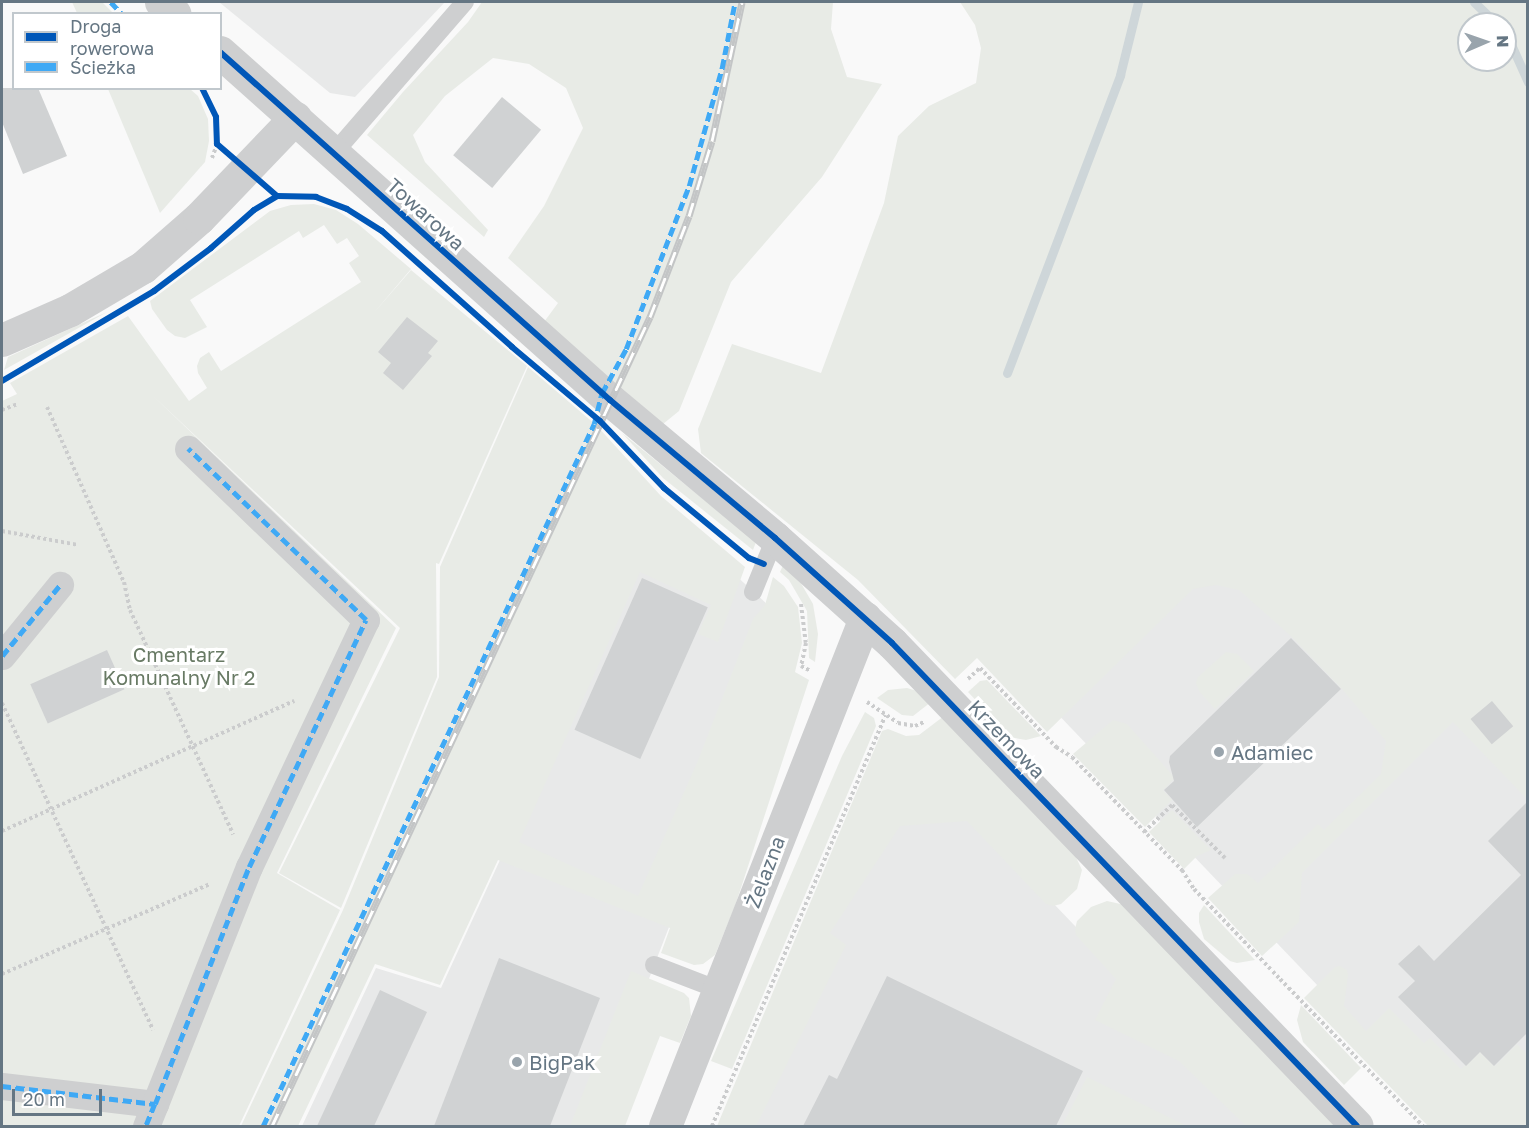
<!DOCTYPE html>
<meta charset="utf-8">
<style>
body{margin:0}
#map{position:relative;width:1529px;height:1128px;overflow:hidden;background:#f9f9f9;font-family:"Golos Text",sans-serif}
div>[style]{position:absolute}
.built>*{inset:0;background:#e8e9e9}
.green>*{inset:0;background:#e8ebe6}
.stream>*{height:9px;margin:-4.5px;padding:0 4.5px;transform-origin:4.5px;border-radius:4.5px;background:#ced6d9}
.building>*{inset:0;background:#d0d2d3;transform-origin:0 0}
.path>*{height:4px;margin-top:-2px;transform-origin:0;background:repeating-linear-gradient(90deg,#cbcccd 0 3px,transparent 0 6px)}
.service>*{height:18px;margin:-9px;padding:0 9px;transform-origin:9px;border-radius:9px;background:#cecfd0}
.pedestrian>*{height:27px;margin:-13.5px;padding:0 13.5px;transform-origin:13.5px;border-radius:13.5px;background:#cecfd0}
.tertiary>*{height:33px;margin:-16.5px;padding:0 16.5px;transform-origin:16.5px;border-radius:16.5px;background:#cecfd0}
.rail>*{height:7px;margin-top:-3.5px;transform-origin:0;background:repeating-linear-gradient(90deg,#fff 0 14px,#c3c5c6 0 28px);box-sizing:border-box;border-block:2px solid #c3c5c6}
.quiet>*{height:4.5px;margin-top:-2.25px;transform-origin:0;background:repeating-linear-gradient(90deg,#3fa9f5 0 9px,transparent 0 13.5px)}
.cycleway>*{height:6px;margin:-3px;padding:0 3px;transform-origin:3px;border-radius:3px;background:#0057b8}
.dots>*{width:16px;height:16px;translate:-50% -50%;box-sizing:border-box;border:3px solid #fff;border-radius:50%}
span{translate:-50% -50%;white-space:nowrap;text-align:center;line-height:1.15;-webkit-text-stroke:6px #fff;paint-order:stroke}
.street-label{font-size:20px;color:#657683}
.park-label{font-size:20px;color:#687a64}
.poi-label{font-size:20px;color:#657683}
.left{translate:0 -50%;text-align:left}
.frame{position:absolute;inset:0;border:3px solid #657683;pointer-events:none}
.legend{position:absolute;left:12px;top:12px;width:210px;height:78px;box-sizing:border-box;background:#fff;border:2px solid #c1c8cd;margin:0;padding:8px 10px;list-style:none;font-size:18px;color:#657683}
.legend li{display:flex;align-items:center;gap:12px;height:30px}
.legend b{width:30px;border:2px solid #c1c8cd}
.north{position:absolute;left:1457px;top:12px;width:60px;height:60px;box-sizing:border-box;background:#fff;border:2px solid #c1c8cd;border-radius:50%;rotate:88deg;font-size:16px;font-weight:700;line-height:24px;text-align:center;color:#657683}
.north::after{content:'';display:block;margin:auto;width:21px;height:27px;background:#99a4ac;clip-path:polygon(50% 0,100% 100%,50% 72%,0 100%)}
.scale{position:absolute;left:12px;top:1089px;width:90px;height:27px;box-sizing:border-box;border:3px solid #657683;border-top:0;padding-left:8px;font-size:18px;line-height:21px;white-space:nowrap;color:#657683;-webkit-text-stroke:4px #fff;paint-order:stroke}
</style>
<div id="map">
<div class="built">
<i style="clip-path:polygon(219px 2px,445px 2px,355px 97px,330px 93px)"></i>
<i style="clip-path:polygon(1078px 464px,1527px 641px,1527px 1126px,1452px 1126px,962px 614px)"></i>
<i style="clip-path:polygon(653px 500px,768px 605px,669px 927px,592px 1126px,302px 1126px,376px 968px,441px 988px,500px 860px)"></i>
<i style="clip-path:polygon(970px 816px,1266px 1126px,743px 1126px,810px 957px,899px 822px)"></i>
</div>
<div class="green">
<i style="clip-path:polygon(72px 2px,102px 2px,113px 13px,77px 13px)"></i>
<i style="clip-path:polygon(482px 2px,833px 2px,831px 29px,847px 77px,882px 84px,822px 177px,731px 282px,679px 411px,663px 424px,544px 322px,558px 303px,508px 258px,544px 206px,583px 128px,566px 88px,529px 64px,493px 58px,445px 96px,413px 135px,425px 162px,488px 230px,484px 237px,367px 135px,403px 92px,468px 22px)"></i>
<i style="clip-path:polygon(evenodd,960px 2px,1527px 2px,1527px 799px,1453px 722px,1302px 873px,1299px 922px,1262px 956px,1208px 898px,1235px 874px,1247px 874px,1258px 883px,1318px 824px,1324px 830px,1381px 774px,1386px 741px,1342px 689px,1292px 637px,1239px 590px,1216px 585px,1193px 589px,1047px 732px,977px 658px,955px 679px,858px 580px,701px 453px,698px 429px,732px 344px,821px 373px,884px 203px,898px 136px,929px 106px,976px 83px,981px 48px,975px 25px,960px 2px,1469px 24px,1505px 24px,1505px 60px,1469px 60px,1469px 24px)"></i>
<i style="clip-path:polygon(108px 89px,190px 89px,198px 96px,208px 119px,209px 141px,205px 162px,160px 213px)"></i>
<i style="clip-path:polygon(314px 204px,336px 210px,358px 224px,411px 269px,372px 315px,411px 270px,527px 366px,439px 564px,436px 563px,437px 677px,341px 908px,279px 873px,400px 628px,151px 394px,396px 628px,277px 873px,340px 910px,239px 1126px,2px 1126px,2px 401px,17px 394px,10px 383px,128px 316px,189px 401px,207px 388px,198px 373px,197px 366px,200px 358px,209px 352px,221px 371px,361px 282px,349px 263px,359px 256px,347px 238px,337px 244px,324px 225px,303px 238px,299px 231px,190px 300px,207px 327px,185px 338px,175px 336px,167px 330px,152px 309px,150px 301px,270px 211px,291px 205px)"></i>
<i style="clip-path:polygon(107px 312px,4px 370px,8px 357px)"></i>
<i style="clip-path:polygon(528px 367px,596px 425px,661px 496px,745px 567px,718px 642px,698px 634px,711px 605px,640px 572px,519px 842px,638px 896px,697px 763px,753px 619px,765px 605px,773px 577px,784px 586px,798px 607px,802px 643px,795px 672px,809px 680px,735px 906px,715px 955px,703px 964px,694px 965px,661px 953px,670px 928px,498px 860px,440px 985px,375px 964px,298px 1126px,241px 1126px,343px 910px,439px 677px,440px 567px)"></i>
<i style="clip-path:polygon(622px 433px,756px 542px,753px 550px,663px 478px)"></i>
<i style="clip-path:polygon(784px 563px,795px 573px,813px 604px,818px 634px,815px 662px,809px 658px,807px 611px,789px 580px,780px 572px)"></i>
<i style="clip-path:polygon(1226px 652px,1237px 654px,1254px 671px,1215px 709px,1199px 691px,1196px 683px,1198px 677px)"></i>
<i style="clip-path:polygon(987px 680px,1041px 736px,1026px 740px,1010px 737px,968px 692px,980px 681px)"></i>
<i style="clip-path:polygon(907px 688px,917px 691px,931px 702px,913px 716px,902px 715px,877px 698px,888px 690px)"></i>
<i style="clip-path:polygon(865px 712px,874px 718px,876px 726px,732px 1069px,711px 1061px,842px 756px)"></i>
<i style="clip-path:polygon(944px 716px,1074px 853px,1082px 870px,1077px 889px,1061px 904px,1053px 906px,1046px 904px,967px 821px,900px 826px,830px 933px,846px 945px,756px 1126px,717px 1126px,882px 731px,888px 729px,906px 736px,919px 735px)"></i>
<i style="clip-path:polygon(1113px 720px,1127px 724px,1175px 778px,1163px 790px,1172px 800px,1145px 827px,1073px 754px)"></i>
<i style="clip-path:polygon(1172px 810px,1211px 850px,1197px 856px,1184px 869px,1149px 832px)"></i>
<i style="clip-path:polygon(1107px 901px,1125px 905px,1339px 1126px,1246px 1126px,1179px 1061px,1095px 1020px,1116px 979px,1076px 935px,1075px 929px,1077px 921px,1091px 907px)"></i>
<i style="clip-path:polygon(1204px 905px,1255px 960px,1237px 963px,1230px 961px,1204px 939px,1199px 922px,1199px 913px)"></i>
<i style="clip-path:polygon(1340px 966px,1347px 970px,1348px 975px,1344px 1006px,1366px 1031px,1389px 1008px,1424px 1043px,1430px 1038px,1461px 1069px,1480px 1052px,1495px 1066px,1517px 1044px,1527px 1054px,1527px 1126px,1428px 1126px,1304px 998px,1335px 967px)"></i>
<i style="clip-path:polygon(631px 971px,684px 993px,689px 998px,691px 1016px,680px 1043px,660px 1036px,625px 1126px,570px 1126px)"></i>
<i style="clip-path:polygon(1301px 1005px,1361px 1068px,1344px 1085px,1303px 1042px,1297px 1020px)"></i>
<i style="clip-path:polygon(1087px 1077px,1187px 1126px,1062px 1126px)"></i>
</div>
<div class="stream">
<i style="left:1474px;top:2px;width:32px;rotate:44deg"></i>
<i style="left:1505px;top:31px;width:56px;rotate:65.7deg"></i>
<i style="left:1007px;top:373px;width:319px;rotate:-69.2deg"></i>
<i style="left:1120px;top:75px;width:75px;rotate:-76.1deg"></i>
</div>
<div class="building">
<i style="clip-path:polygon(2px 88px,38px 88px,67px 156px,23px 174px,2px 122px)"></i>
<i style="left:502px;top:97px;width:51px;height:76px;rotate:40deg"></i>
<i style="clip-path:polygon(407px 317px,438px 341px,428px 353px,432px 356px,403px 390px,383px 373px,391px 363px,378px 352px)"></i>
<i style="left:642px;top:578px;width:72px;height:166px;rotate:24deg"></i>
<i style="clip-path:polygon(1291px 638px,1341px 689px,1197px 827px,1164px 790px,1174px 781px,1169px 762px,1170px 756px)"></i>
<i style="left:107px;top:650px;width:43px;height:84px;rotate:66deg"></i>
<i style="left:1492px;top:701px;width:33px;height:28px;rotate:50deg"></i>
<i style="clip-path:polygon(1527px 802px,1527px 1033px,1494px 1066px,1480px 1052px,1466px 1066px,1398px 997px,1415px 981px,1398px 964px,1419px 945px,1434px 961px,1521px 875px,1488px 841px)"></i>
<i style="clip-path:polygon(499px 958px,600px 998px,550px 1126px,434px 1126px)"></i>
<i style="clip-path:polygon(887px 976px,1083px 1071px,1056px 1126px,803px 1126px,829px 1075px,837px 1079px)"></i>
<i style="clip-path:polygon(380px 990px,427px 1012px,374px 1126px,317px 1126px)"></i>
</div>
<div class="path">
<i style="left:212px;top:158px;width:15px;rotate:-70deg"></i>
<i style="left:47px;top:407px;width:191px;rotate:66.3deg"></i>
<i style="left:124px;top:582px;width:29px;rotate:78deg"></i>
<i style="left:130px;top:610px;width:247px;rotate:65.3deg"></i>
<i style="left:2px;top:410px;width:17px;rotate:-21deg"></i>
<i style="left:2px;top:531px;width:77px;rotate:10.4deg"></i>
<i style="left:801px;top:604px;width:39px;rotate:83deg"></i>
<i style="left:806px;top:643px;width:24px;rotate:102deg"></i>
<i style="left:801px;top:666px;width:11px;rotate:27deg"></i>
<i style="left:968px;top:679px;width:16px;rotate:-43deg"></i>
<i style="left:980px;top:668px;width:110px;rotate:46.1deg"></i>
<i style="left:1056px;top:747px;width:19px;rotate:32deg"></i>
<i style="left:1072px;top:757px;width:158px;rotate:45.8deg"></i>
<i style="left:1182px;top:870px;width:22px;rotate:58deg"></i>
<i style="left:1194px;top:889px;width:124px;rotate:46.3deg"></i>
<i style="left:1280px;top:979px;width:205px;rotate:45.8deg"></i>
<i style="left:867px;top:702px;width:37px;rotate:34deg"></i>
<i style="left:898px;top:723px;width:17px;rotate:10deg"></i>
<i style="left:915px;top:726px;width:10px;rotate:-24deg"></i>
<i style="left:2px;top:703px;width:360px;rotate:65.2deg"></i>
<i style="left:2px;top:831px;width:320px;rotate:-24deg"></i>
<i style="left:1144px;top:832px;width:39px;rotate:-44deg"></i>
<i style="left:1172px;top:805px;width:75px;rotate:45deg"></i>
<i style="left:2px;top:974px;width:227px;rotate:-23.4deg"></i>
<i style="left:712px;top:1126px;width:446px;rotate:-67.1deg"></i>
</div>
<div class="service">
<i style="left:334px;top:153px;width:200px;rotate:-49.1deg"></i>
<i style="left:753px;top:592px;width:58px;rotate:-67.8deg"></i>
<i style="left:654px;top:965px;width:70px;rotate:21deg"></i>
</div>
<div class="pedestrian">
<i style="left:2px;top:656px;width:92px;rotate:-50.8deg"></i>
<i style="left:2px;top:1086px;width:154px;rotate:6.7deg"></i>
<i style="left:155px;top:1104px;width:24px;rotate:112deg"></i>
<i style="left:155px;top:1104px;width:255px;rotate:-68.4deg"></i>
<i style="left:249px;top:867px;width:273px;rotate:-64.7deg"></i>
<i style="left:366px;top:620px;width:247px;rotate:-136.1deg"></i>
</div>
<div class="tertiary">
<i style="left:161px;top:2px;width:18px;rotate:41deg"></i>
<i style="left:220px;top:52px;width:523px;rotate:41.74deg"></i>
<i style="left:610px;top:400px;width:215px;rotate:39.9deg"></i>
<i style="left:775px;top:538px;width:157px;rotate:41.9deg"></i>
<i style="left:892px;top:643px;width:670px;rotate:46.09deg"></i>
<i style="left:2px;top:340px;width:74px;rotate:-23.8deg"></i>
<i style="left:70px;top:310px;width:85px;rotate:-30.5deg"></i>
<i style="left:143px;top:267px;width:74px;rotate:-41.2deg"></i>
<i style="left:199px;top:218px;width:139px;rotate:-46.2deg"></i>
<i style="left:665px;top:1126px;width:546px;rotate:-68.51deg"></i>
</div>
<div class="rail">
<i style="left:272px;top:1126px;width:893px;rotate:-64.96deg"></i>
<i style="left:650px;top:317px;width:108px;rotate:-68.9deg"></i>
<i style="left:689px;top:216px;width:78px;rotate:-73deg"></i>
<i style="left:712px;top:141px;width:142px;rotate:-77.8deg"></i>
</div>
<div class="quiet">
<i style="left:111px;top:2px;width:16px;rotate:47deg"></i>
<i style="left:2px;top:656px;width:92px;rotate:-50.8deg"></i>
<i style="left:2px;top:1086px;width:154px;rotate:6.7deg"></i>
<i style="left:155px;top:1104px;width:24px;rotate:112deg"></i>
<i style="left:155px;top:1104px;width:255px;rotate:-68.4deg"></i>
<i style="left:249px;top:867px;width:273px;rotate:-64.7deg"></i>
<i style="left:366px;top:620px;width:247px;rotate:-136.1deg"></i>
<i style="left:263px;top:1126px;width:776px;rotate:-64.76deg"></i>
<i style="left:594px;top:424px;width:32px;rotate:-76deg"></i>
<i style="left:602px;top:393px;width:50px;rotate:-61.4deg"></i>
<i style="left:626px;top:349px;width:175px;rotate:-68.9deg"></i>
<i style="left:689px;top:186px;width:123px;rotate:-74.4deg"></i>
<i style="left:722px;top:68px;width:67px;rotate:-78.9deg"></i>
</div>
<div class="cycleway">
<i style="left:220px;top:52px;width:523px;rotate:41.74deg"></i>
<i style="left:610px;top:400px;width:215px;rotate:39.9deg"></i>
<i style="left:775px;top:538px;width:157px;rotate:41.9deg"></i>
<i style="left:892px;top:643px;width:670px;rotate:46.09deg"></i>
<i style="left:202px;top:88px;width:32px;rotate:64deg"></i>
<i style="left:216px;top:117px;width:27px;rotate:88deg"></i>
<i style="left:217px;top:144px;width:79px;rotate:40.9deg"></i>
<i style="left:2px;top:381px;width:177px;rotate:-30.6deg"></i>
<i style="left:154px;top:291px;width:71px;rotate:-37deg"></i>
<i style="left:211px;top:248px;width:57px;rotate:-41.5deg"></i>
<i style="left:254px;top:210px;width:27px;rotate:-31deg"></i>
<i style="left:277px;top:196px;width:39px;rotate:1deg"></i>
<i style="left:316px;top:197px;width:33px;rotate:21deg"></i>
<i style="left:347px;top:209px;width:41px;rotate:32.2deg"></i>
<i style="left:382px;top:231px;width:174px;rotate:41.7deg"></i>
<i style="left:512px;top:347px;width:115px;rotate:40.1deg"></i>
<i style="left:600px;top:421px;width:93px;rotate:46.3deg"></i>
<i style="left:664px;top:488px;width:110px;rotate:39.5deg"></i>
<i style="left:749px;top:558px;width:16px;rotate:22deg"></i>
</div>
<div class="dots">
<i style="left:1219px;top:752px;background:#99a4ac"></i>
<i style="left:517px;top:1062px;background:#99a4ac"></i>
</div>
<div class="street-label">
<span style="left:426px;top:214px;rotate:42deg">Towarowa</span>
<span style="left:1007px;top:739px;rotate:46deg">Krzemowa</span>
<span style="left:765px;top:872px;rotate:-69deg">Żelazna</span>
</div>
<div class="park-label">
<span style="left:179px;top:666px">Cmentarz<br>Komunalny Nr 2</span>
</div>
<div class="poi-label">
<span class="left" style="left:1231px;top:752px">Adamiec</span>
<span class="left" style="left:529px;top:1062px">BigPak</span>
</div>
<div class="frame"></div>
<ul class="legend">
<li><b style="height:8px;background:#0057b8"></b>Droga rowerowa</li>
<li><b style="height:8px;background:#3fa9f5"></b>Ścieżka</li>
</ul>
<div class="north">N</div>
<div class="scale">20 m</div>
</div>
